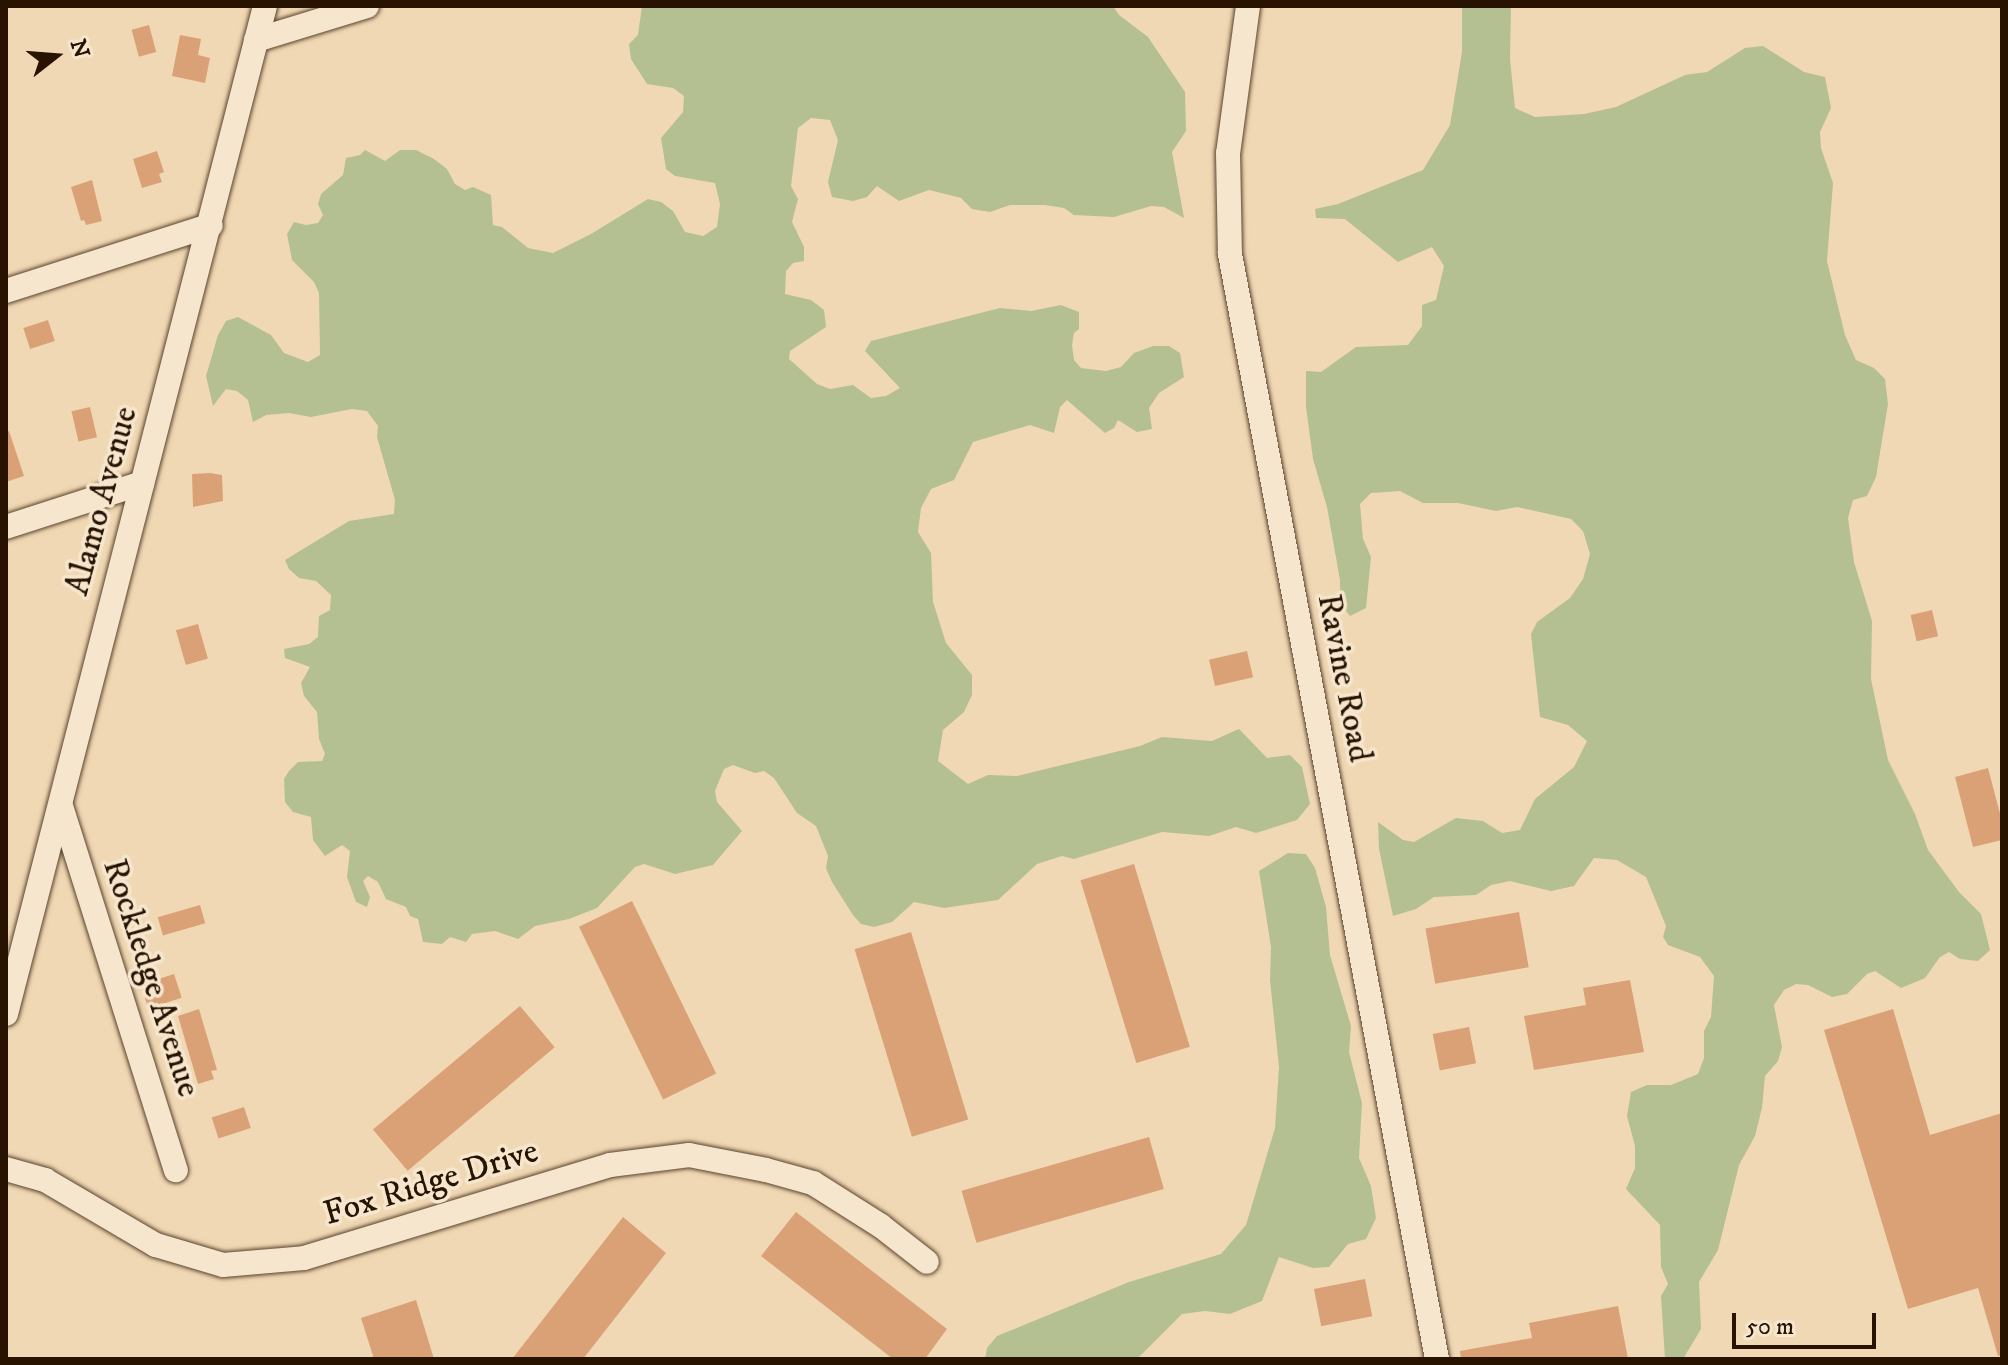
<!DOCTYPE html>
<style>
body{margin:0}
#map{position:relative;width:2008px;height:1365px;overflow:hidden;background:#f1d8b4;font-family:"IM FELL DW Pica",serif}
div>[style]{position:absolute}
.green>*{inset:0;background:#b4c091}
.building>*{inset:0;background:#daa177;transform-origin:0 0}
.roads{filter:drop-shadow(0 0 2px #5a442d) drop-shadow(0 0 2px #5a442d)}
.minor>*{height:24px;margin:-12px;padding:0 12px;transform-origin:12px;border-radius:12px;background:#f6e6ce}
span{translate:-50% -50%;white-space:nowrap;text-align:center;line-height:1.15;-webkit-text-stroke:7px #f6e6ce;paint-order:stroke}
.street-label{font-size:34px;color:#271300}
.frame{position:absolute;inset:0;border:8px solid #271300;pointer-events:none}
.north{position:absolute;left:16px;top:16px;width:80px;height:80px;-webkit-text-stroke:6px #f6e6ce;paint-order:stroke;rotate:73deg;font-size:22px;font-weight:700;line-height:32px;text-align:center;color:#271300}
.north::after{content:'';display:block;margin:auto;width:28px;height:36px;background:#271300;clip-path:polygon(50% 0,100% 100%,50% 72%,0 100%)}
.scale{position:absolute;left:1732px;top:1313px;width:144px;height:36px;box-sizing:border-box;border:4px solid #271300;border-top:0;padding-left:10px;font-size:24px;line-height:28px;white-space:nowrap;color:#271300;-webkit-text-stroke:6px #f6e6ce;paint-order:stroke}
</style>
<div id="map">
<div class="green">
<i style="clip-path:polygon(642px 6px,1113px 6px,1119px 15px,1148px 37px,1185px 92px,1186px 131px,1172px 152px,1184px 218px,1164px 207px,1151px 206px,1114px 217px,1074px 215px,1064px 208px,1045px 205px,1010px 205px,990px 212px,972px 209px,961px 198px,929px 190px,899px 201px,877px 186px,867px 197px,853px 201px,832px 197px,828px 182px,838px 140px,830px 120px,811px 118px,798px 128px,791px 186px,798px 199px,792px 222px,804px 247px,804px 261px,793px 263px,786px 271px,785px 294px,811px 300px,824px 310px,826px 327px,790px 351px,789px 359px,817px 384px,830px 389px,853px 385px,871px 398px,886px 396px,900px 388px,865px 351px,871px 341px,1000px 308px,1031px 311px,1061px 305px,1079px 312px,1079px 329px,1074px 333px,1072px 345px,1074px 360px,1081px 368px,1106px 371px,1121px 367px,1134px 353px,1153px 346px,1169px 346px,1180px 353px,1184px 377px,1159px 393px,1149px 408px,1152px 429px,1137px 432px,1118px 420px,1114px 428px,1105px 433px,1067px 400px,1060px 407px,1054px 433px,1030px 425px,973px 442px,954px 480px,931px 489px,921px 508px,918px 532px,931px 553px,933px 602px,946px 643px,972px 675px,972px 695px,964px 712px,943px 730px,938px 761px,968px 784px,988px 775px,1017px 776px,1140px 746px,1162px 737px,1212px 741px,1239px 729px,1267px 758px,1290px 755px,1302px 767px,1310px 804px,1297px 820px,1256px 833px,1236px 827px,1209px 836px,1162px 832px,1074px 859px,1062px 856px,1037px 864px,998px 900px,944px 908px,914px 902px,892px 922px,874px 927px,861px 924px,853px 915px,832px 882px,826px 868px,828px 856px,816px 826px,797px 813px,774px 778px,764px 771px,755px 773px,733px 765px,724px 769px,715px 791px,717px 802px,742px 831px,713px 865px,675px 874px,644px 864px,635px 867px,597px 908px,569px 919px,535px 926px,518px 939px,495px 931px,472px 934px,466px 942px,450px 937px,442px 944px,423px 942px,418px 919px,410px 916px,406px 907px,386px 899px,378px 882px,368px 876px,363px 881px,370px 897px,367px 907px,356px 902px,347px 877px,350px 851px,342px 845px,325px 856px,313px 840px,311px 817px,293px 812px,285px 802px,284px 779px,289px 771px,298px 762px,322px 761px,325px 754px,319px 739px,317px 712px,304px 696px,301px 683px,310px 667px,285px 658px,284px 649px,309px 644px,318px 637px,319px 616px,330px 610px,331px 595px,316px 581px,299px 578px,289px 569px,285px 560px,349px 521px,394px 514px,395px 500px,377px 437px,378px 426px,367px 411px,352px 409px,311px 417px,289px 413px,266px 415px,253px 422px,248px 400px,237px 391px,226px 389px,213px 406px,206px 376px,218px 335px,226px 321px,238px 317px,271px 335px,284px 353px,308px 362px,320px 355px,319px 293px,314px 282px,292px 260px,287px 234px,294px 222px,306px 225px,318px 223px,323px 215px,318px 204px,321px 194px,343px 175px,346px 158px,360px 155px,365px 150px,385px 161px,400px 150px,416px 150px,434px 159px,447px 169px,455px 184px,465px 190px,473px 187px,491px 195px,493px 225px,502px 227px,528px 248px,553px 253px,591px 234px,648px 199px,661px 202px,673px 211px,685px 232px,703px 236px,717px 227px,720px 204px,715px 183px,675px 176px,666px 169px,661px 138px,683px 112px,684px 96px,673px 88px,647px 84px,631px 59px,629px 44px,638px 35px)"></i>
<i style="clip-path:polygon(1462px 6px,1511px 6px,1510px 59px,1515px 108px,1535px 117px,1584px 114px,1616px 107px,1685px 75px,1707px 72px,1745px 48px,1763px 46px,1804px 72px,1825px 77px,1831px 108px,1820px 132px,1821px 148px,1833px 183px,1827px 261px,1845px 335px,1856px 360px,1874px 368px,1885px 379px,1888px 404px,1876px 477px,1867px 496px,1853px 500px,1848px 518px,1854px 562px,1872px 621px,1871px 679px,1888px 760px,1915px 814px,1928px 850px,1959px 892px,1981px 914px,1990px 950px,1978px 961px,1960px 959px,1949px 952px,1940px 957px,1925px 978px,1901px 988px,1875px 971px,1867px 974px,1847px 994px,1832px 997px,1808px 985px,1796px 984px,1784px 990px,1774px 1005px,1782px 1047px,1778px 1061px,1765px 1076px,1762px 1108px,1755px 1136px,1739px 1165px,1718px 1250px,1699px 1282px,1701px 1329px,1683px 1359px,1665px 1359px,1661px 1296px,1668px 1284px,1661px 1267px,1660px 1225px,1626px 1189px,1635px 1168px,1635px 1146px,1627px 1116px,1631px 1092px,1647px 1085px,1671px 1085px,1698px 1074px,1704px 1058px,1704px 1031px,1711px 1017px,1714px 976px,1700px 957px,1668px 945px,1663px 937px,1666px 926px,1646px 877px,1617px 860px,1594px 858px,1574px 886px,1551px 891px,1510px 881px,1491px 885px,1476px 895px,1434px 897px,1416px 909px,1393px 916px,1379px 849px,1378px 822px,1403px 840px,1414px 842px,1456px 818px,1483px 821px,1502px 833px,1520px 830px,1535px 799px,1574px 767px,1587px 741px,1568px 725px,1540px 717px,1531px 634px,1537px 622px,1570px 598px,1583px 579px,1590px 554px,1583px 531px,1571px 519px,1517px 507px,1496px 511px,1458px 503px,1423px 503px,1400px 491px,1371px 493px,1360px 504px,1363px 539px,1371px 557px,1366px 608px,1350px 616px,1340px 603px,1340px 580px,1327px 507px,1313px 459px,1306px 407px,1306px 371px,1321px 372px,1356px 347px,1408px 345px,1422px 326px,1422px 305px,1436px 300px,1444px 266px,1432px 247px,1398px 262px,1345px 219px,1316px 218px,1315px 209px,1338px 204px,1423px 170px,1450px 125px,1462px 52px)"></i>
<i style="clip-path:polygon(1288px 853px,1306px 854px,1315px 868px,1326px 907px,1330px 955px,1351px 1026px,1349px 1052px,1362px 1103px,1359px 1158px,1371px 1186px,1376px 1218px,1366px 1239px,1348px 1244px,1329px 1267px,1313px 1268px,1279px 1257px,1262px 1301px,1230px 1314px,1205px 1311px,1182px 1314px,1137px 1359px,985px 1359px,987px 1348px,997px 1336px,1129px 1282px,1221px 1254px,1246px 1225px,1275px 1128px,1279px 1067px,1270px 980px,1271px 947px,1259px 871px)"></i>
</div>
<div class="building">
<i style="left:149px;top:25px;width:28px;height:18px;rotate:75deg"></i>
<i style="clip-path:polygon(180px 35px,201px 39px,198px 55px,210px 58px,205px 83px,172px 76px)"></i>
<i style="clip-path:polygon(157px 151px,164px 172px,159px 174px,162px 182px,142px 188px,133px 159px)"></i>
<i style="clip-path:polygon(92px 180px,102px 221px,86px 225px,84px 220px,81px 221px,71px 187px)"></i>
<i style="left:48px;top:320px;width:22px;height:26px;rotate:72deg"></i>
<i style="left:90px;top:407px;width:31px;height:19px;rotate:77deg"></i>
<i style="clip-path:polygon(9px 431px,24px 476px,6px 482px,6px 432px)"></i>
<i style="clip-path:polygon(210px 473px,222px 475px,223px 501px,193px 507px,192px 474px)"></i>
<i style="left:1932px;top:610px;width:27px;height:22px;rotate:77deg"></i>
<i style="left:198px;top:624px;width:36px;height:23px;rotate:74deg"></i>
<i style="left:1247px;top:651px;width:27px;height:39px;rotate:77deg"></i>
<i style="clip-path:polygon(1988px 768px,2002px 821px,2002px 840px,1973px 847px,1955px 777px)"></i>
<i style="left:1134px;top:864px;width:191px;height:56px;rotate:73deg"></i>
<i style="left:632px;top:901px;width:192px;height:59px;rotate:64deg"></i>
<i style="left:200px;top:905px;width:19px;height:44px;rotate:74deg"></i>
<i style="left:1519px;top:912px;width:56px;height:95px;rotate:80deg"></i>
<i style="left:911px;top:932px;width:196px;height:59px;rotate:73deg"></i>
<i style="left:174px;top:974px;width:25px;height:35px;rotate:72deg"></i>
<i style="clip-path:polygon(1630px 980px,1644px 1052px,1534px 1070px,1524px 1016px,1586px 1005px,1583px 988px)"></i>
<i style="left:520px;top:1006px;width:54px;height:192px;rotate:50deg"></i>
<i style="clip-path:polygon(199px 1009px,217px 1070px,211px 1071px,214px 1079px,198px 1084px,178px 1016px)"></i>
<i style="clip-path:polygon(1893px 1009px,1930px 1135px,2002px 1113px,2002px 1355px,1998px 1356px,1978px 1288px,1908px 1309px,1824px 1030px)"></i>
<i style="left:1469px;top:1027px;width:37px;height:37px;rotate:79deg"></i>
<i style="left:244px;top:1107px;width:22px;height:34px;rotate:72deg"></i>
<i style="left:1149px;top:1137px;width:54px;height:195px;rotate:74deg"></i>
<i style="clip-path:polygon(796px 1212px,947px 1329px,925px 1359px,893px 1359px,761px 1256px)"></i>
<i style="clip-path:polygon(623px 1217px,666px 1253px,583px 1359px,512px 1359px)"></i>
<i style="left:1365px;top:1279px;width:38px;height:52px;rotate:79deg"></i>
<i style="clip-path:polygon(416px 1300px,434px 1359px,374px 1359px,361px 1318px)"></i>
<i style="clip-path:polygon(1618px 1306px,1628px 1359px,1461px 1359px,1460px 1351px,1532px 1338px,1529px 1323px)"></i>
</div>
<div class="roads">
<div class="minor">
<i style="left:1248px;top:6px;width:148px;rotate:97.7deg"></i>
<i style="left:1228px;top:153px;width:101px;rotate:88.9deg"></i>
<i style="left:1230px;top:254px;width:1124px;rotate:79.39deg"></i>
<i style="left:256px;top:40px;width:116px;rotate:-17deg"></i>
<i style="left:6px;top:291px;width:215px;rotate:-17.8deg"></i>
<i style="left:6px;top:527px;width:143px;rotate:-17.9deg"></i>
<i style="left:61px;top:806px;width:382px;rotate:72.5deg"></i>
<i style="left:6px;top:1014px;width:1041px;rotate:-75.59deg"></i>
<i style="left:6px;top:1169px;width:41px;rotate:15.8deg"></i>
<i style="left:45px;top:1180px;width:129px;rotate:30.4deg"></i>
<i style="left:156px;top:1245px;width:70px;rotate:16.6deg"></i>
<i style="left:223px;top:1265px;width:81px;rotate:-4.9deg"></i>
<i style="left:304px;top:1258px;width:320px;rotate:-16.9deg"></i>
<i style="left:610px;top:1165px;width:80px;rotate:-7.2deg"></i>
<i style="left:689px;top:1155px;width:78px;rotate:11deg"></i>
<i style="left:766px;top:1170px;width:49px;rotate:15.5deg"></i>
<i style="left:813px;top:1183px;width:80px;rotate:32.3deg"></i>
<i style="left:881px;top:1226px;width:58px;rotate:38deg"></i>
</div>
</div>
<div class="street-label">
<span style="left:102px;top:501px;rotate:-75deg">Alamo Avenue</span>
<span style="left:1344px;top:678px;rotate:79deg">Ravine Road</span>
<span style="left:151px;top:978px;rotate:72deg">Rockledge Avenue</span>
<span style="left:431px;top:1183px;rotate:-17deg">Fox Ridge Drive</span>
</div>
<div class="frame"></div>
<div class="north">N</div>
<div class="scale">50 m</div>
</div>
